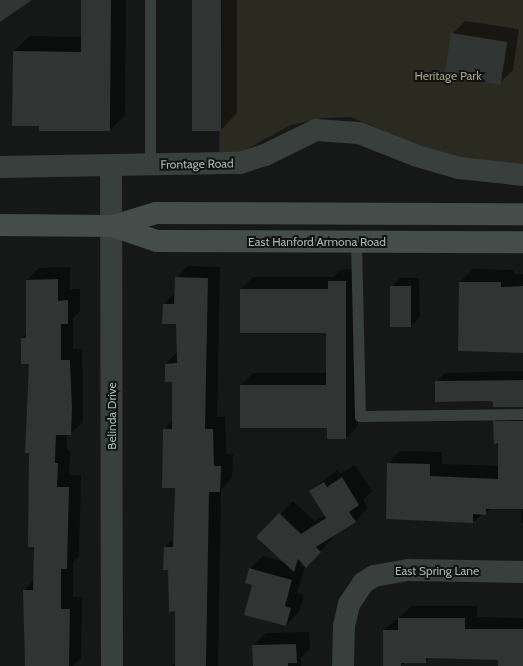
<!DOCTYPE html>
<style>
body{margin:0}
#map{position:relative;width:523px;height:666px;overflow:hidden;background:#151817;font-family:Cabin,sans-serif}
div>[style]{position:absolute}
.green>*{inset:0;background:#2b2a21}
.shadow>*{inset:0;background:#0007}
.building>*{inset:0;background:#303433;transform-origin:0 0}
.service>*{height:11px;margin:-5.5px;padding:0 5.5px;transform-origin:5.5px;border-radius:5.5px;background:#383f3c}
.minor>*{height:22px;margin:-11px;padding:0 11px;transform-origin:11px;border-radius:11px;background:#383f3c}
.secondary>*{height:22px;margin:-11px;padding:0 11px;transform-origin:11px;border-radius:11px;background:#444d49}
span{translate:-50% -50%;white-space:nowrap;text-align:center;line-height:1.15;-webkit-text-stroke:4px #101312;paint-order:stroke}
.park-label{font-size:12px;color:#a6a07b}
.street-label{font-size:12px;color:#a6b9af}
</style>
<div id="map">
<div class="green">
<i style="clip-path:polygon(222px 0,523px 0,523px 167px,494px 166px,428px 150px,351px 117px,322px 118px,291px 125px,241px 152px,219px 152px)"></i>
</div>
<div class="shadow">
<i style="clip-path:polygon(82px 0,126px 0,125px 115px,110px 130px,14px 51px,30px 36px,82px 37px)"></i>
<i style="clip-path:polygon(193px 0,237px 0,237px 113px,221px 130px)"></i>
<i style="clip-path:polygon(465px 21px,519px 29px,513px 70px,500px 83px,452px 34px)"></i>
<i style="clip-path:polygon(188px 266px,220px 267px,217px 417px,225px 417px,226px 454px,233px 454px,232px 478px,221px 490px,218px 666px,172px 666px,177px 661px,176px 610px,165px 547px,175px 537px,176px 487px,164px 430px,173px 420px,173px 381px,166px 364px,177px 352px,177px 324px,164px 304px,175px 293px,176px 278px)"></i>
<i style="clip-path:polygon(70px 267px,70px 289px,80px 289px,80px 311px,73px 318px,73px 349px,82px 349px,83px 395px,83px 422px,70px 434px,67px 434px,67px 451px,70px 451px,69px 475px,81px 475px,79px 556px,73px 562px,73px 597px,82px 597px,81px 658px,73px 666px,25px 666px,24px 590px,34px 580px,35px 546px,30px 363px,22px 338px,27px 333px,27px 280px,39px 268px)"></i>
<i style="clip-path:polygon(357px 269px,358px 426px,346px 438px,328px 427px,241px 427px,241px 385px,253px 373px,327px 373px,327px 332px,241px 289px,253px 277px,333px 277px,341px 270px)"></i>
<i style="clip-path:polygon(473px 269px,514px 270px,514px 274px,523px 274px,523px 352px,460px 282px)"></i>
<i style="clip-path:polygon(400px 278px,419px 278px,420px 317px,411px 326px,391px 287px)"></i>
<i style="clip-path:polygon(523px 371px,523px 406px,436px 382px,445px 373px)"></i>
<i style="clip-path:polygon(507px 409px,523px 409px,523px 523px,521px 523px,521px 508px,492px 508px,472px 522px,388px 464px,400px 451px,442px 452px,442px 464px,499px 466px,499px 442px,494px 422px)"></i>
<i style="clip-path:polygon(355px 465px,372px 491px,363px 500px,368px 508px,355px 521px,331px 536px,333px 538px,319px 553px,299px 566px,305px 567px,297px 593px,304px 595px,299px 612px,286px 625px,253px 585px,250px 569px,263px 556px,284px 562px,258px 537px,293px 501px,315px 521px,325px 515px,311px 491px,337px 470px,340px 474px)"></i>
<i style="clip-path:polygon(412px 606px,477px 606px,477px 617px,523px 618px,523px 666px,499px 666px,499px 659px,430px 657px,425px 662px,405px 662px,401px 666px,384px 630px)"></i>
<i style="clip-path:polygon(309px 632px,310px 649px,300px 658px,301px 666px,254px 666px,253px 646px,266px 633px)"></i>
</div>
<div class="building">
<i style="clip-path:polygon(0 0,32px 0,0 22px)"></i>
<i style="clip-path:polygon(81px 0,111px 0,110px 131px,39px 131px,39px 126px,12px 126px,13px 51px,81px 52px)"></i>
<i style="left:192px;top:0;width:29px;height:131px"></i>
<i style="left:451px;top:33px;width:57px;height:43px;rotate:9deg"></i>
<i style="clip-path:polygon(175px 277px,208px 278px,205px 429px,213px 429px,214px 466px,221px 466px,220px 492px,209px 492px,206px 666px,175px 666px,175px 611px,169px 612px,168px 570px,163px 570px,164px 547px,173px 547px,175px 488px,162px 488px,163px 429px,172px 429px,172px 382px,165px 382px,165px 364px,177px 363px,176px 324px,162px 324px,163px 304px,174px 304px)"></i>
<i style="clip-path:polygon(58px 279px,58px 301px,68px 300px,68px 324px,61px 324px,61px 360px,70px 360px,72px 408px,71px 435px,56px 435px,55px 463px,58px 463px,57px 487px,69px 487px,67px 569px,61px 569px,61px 609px,70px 609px,69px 666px,25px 666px,23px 590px,33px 590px,34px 547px,28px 547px,29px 453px,25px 453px,29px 364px,21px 364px,21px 338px,26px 338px,26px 280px)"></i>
<i style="clip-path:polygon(328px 281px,346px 281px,346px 439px,327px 439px,327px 428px,240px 428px,240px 385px,326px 385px,326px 333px,240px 333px,240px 289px,328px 289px)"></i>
<i style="clip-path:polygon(459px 282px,501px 282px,501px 287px,523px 286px,523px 353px,458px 351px)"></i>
<i style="left:390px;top:286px;width:21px;height:41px"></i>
<i style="clip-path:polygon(523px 380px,523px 407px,493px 407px,493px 402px,487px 401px,435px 402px,435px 381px)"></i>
<i style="clip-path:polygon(493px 421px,523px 421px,523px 509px,486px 509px,486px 515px,473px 514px,473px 523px,386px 519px,387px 463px,430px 464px,430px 476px,498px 479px,498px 443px,494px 444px)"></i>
<i style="clip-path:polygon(342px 477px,359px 505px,349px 512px,356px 522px,316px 547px,321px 552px,306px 568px,298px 559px,294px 572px,256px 537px,279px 513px,301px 534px,326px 518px,309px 491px,324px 482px,327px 487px)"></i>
<i style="clip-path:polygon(249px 568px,292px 580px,285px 606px,291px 608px,286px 626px,244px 615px,252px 585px,245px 583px)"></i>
<i style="clip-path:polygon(398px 618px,465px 618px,465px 629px,523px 629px,523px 666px,498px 666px,498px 660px,426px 658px,426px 663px,401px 663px,401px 666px,383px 666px,383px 630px,398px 630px)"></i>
<i style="clip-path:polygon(296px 644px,297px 663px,288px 663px,288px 666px,253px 666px,252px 645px)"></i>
</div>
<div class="service">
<i style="left:150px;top:165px;width:165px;rotate:-90deg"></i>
<i style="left:356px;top:242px;width:174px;rotate:88.7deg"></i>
<i style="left:360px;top:416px;width:163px;rotate:-0.7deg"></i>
</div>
<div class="minor">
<i style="left:111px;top:166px;width:500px;rotate:89.89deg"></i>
<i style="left:0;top:167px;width:240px;rotate:-1deg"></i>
<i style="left:240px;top:163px;width:26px;rotate:-18deg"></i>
<i style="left:265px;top:155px;width:57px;rotate:-26.1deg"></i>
<i style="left:316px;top:130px;width:43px;rotate:4deg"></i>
<i style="left:359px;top:133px;width:62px;rotate:21.6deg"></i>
<i style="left:417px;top:156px;width:44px;rotate:15.9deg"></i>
<i style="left:459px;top:168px;width:64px;rotate:6.2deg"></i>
<i style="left:343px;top:666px;width:40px;rotate:-88.6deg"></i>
<i style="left:344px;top:626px;width:23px;rotate:-77deg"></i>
<i style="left:349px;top:604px;width:25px;rotate:-56deg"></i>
<i style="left:363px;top:583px;width:13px;rotate:-32deg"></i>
<i style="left:374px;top:576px;width:36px;rotate:-10deg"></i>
<i style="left:409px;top:570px;width:114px;rotate:1deg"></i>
</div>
<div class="secondary">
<i style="left:0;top:225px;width:113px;rotate:0.5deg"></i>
<i style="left:113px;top:226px;width:45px;rotate:-16.8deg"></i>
<i style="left:156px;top:213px;width:367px;rotate:0.2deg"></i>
<i style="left:113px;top:226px;width:46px;rotate:18.8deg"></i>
<i style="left:157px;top:241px;width:366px;rotate:0.2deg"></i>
</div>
<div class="park-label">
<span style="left:448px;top:76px">Heritage Park</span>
</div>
<div class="street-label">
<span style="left:197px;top:164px;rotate:-1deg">Frontage Road</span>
<span style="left:317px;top:242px">East Hanford Armona Road</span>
<span style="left:112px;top:416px;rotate:-90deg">Belinda Drive</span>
<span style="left:437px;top:571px">East Spring Lane</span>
</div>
</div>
